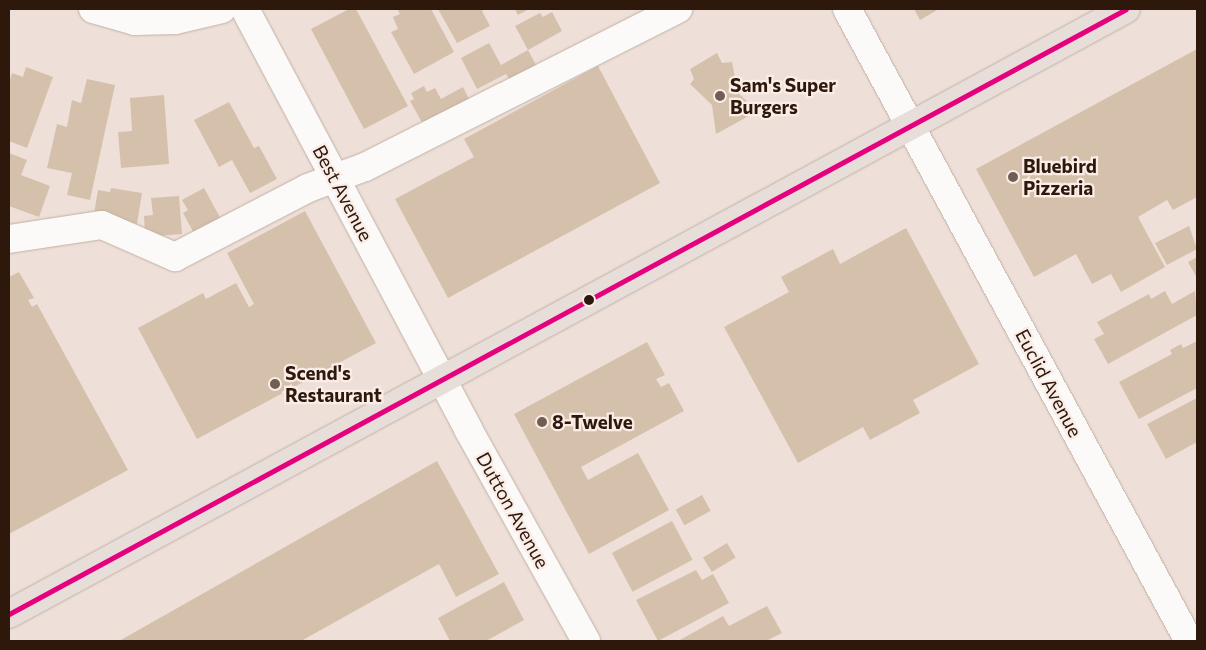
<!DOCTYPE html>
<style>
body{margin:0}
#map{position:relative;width:1206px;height:650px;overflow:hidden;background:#eee0d8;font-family:Commissioner,sans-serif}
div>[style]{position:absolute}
.building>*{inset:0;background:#d5c0ab;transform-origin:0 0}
.roads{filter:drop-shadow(0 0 1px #c1b0a6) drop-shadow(0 0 1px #c1b0a6)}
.minor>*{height:28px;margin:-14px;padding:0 14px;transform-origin:14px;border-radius:14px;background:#fcfaf9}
.major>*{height:28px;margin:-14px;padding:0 14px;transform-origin:14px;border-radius:14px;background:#e7ded9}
.bus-1>*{height:5px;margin:-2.5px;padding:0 2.5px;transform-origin:2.5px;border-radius:2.5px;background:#e5007d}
.dots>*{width:14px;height:14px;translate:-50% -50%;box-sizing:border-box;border:2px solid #faede7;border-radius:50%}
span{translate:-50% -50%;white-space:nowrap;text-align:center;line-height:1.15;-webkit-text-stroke:4.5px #faede7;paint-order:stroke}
.poi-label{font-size:19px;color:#2e180c;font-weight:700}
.left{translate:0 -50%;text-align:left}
.street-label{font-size:19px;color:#2e180c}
.frame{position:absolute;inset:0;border:10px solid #2e180c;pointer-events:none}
</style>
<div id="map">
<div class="building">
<i style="clip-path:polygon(349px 9px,356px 9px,408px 106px,364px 129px,311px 29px)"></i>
<i style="clip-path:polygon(397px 9px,431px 9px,454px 52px,414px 74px,391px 32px,398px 29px,393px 17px,400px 14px)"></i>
<i style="clip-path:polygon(438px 9px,486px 9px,482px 11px,490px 26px,457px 43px)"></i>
<i style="clip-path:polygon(515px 9px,529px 9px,518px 15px)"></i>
<i style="clip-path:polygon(914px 9px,939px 9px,920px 20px)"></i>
<i style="clip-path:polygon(552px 12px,562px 31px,528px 50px,515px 26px,540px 13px,543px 17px)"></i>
<i style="clip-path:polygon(489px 43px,501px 65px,528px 50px,536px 65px,510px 80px,506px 74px,477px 89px,461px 58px)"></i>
<i style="clip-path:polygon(1197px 49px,1197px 197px,1173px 210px,1167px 200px,1138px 217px,1165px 267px,1121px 292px,1111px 274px,1092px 284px,1076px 254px,1034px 277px,976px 169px)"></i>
<i style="clip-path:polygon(717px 53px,722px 63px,732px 62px,738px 93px,758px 111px,716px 134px,712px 105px,690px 84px,694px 79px,690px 69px)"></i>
<i style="clip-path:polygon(598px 66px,660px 183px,448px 298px,395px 199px,474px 157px,464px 139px)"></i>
<i style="clip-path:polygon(26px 67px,53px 77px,27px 148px,9px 141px,9px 83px,12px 73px,23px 77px)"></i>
<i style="clip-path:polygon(87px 79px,115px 85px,90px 200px,67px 195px,72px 173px,47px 168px,57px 124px,67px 127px,72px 100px,81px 103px)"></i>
<i style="clip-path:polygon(424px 86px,427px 92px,435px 88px,441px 99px,463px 87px,470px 101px,424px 126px,410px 101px,414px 99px,411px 93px)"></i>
<i style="clip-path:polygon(164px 95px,169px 164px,121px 168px,118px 132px,132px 131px,130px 98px)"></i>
<i style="clip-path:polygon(229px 102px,254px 148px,259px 146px,277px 179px,250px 193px,232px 160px,219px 167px,194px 120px)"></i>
<i style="clip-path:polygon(9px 153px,27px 160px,21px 175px,50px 186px,39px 217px,9px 206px)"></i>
<i style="clip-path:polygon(111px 188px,142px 193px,137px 224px,94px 214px,98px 190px,110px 192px)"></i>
<i style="clip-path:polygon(204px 188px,222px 221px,195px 235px,183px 213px,188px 210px,182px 200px)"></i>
<i style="clip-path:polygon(179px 196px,182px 234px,145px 237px,144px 216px,153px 215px,151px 198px)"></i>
<i style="clip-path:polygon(305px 211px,376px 343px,197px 439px,138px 328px,203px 293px,206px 299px,236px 283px,249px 307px,254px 304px,227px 253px)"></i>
<i style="clip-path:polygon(1189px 226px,1197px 249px,1167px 265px,1155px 243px)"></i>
<i style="clip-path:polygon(906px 228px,979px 364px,913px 400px,920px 413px,870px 440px,863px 427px,798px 463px,724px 327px,789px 292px,781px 277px,833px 249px,840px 264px)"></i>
<i style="clip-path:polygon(1197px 257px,1197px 278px,1188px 262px)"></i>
<i style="clip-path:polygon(19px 272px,34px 298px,28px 300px,32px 307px,37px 304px,128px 470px,9px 534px,9px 277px)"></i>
<i style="clip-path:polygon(1165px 291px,1172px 304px,1195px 291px,1197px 315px,1108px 364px,1094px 339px,1104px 334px,1097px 322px,1149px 294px,1151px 299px)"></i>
<i style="clip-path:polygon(1197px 341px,1197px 388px,1139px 419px,1119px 382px,1172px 354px,1170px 350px,1181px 344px,1183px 348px)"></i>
<i style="clip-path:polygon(647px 342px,665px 375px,656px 379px,661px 387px,669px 383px,684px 411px,581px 467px,588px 480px,638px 453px,669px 510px,589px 554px,514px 414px)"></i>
<i style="clip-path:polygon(1197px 398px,1197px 442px,1166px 459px,1147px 424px)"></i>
<i style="clip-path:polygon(437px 461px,499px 574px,456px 597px,439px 564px,301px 641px,119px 641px)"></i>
<i style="left:702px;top:495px;width:18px;height:30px;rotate:61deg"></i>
<i style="left:672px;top:521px;width:44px;height:68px;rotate:62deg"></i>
<i style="left:727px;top:543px;width:17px;height:28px;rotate:59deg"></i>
<i style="clip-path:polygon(696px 570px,702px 580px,713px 574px,729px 603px,658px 641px,636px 600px)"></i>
<i style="clip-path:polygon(504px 582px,524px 620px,486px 641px,450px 641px,438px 618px)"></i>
<i style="clip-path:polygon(767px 606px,782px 633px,766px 641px,678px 641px,723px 616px,729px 626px)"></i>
</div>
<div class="roads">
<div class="minor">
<i style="left:93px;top:9px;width:44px;rotate:15.9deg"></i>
<i style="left:135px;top:21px;width:40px;rotate:-1.4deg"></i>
<i style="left:175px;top:20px;width:48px;rotate:-13.2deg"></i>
<i style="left:245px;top:9px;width:476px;rotate:62deg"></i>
<i style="left:468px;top:429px;width:243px;rotate:60.9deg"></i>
<i style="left:847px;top:9px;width:719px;rotate:61.58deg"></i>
<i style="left:9px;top:239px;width:94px;rotate:-8.6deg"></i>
<i style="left:102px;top:225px;width:80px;rotate:23.7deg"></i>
<i style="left:175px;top:257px;width:150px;rotate:-27.4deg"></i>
<i style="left:308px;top:188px;width:61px;rotate:-20.2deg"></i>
<i style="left:365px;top:167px;width:351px;rotate:-26.8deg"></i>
</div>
<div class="major">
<i style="left:9px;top:614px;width:1270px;rotate:-28.44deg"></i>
</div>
</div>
<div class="bus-1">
<i style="left:9px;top:614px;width:1270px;rotate:-28.44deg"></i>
</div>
<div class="dots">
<i style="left:720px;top:96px;background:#715e53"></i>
<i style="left:1013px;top:177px;background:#715e53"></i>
<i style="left:589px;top:300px;background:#2e180c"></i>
<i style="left:275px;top:384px;background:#715e53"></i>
<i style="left:542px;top:422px;background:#715e53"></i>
</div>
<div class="poi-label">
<span class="left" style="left:730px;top:96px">Sam's Super<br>Burgers</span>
<span class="left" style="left:1023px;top:177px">Bluebird<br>Pizzeria</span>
<span class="left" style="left:285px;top:384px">Scend's<br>Restaurant</span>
<span class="left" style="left:552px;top:422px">8-Twelve</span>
</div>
<div class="street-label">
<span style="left:343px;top:193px;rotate:62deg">Best Avenue</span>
<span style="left:1049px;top:383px;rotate:62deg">Euclid Avenue</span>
<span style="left:513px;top:510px;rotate:61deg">Dutton Avenue</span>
</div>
<div class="frame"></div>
</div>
